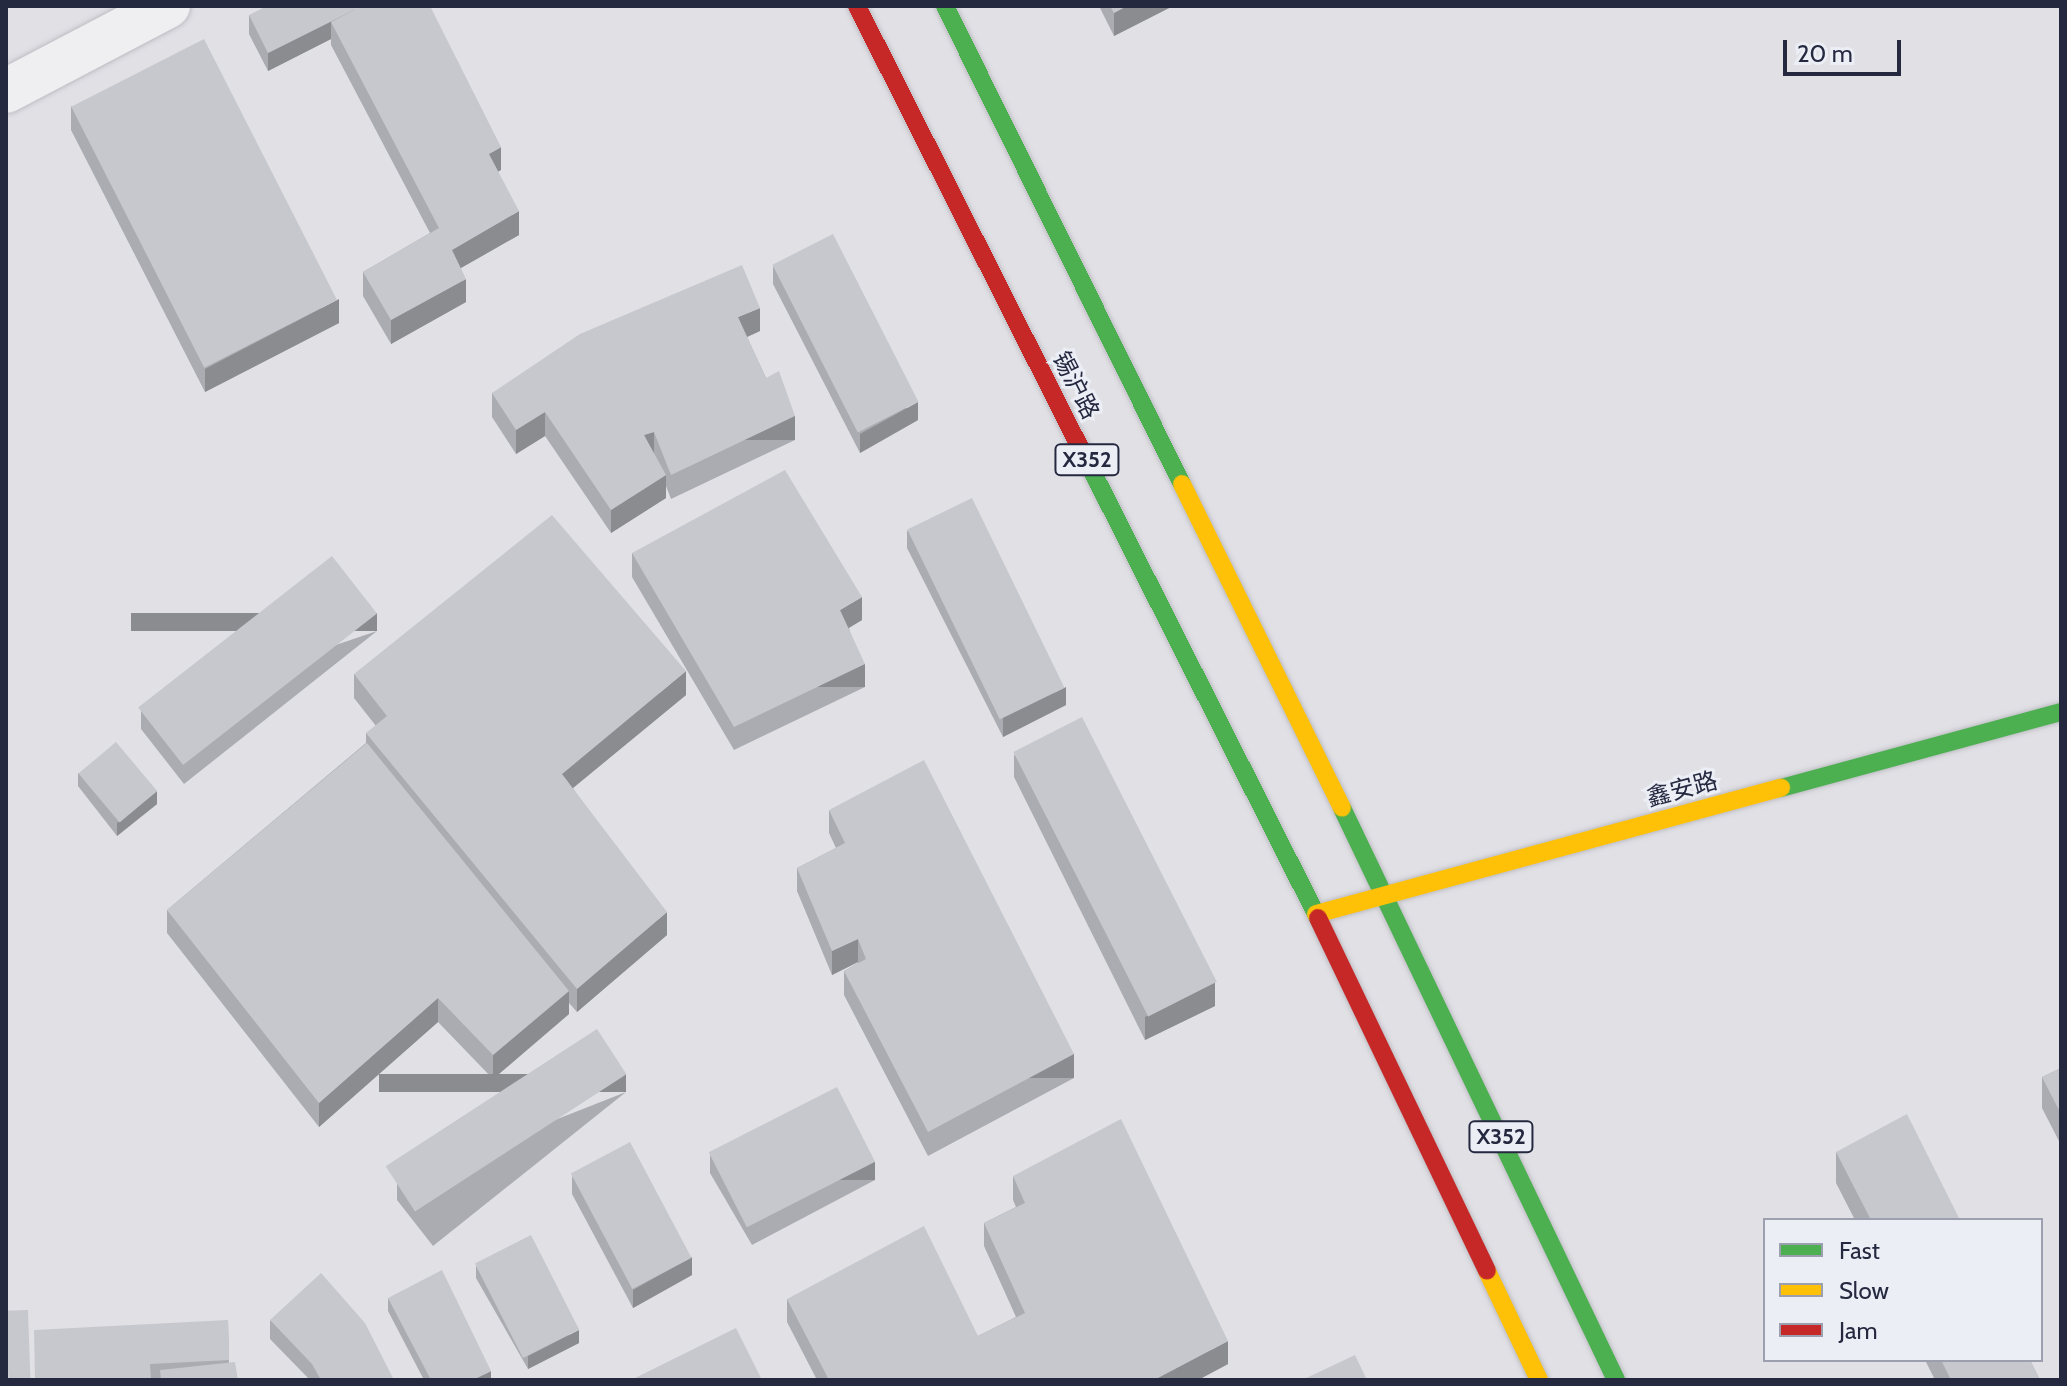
<!DOCTYPE html>
<meta charset="utf-8">
<style>
body{margin:0}
#map{position:relative;width:2067px;height:1386px;overflow:hidden;background:#e0e0e5;font-family:Cabin,"Noto Sans SC",sans-serif}
div>[style]{position:absolute}
.roads{filter:drop-shadow(0 0 2px #bdbdc3) drop-shadow(0 0 2px #bdbdc3)}
.street>*{height:44px;margin:-22px;padding:0 22px;transform-origin:22px;border-radius:22px;background:#efeff2}
.fast>*{height:18px;margin:-9px;padding:0 9px;transform-origin:9px;border-radius:9px;background:#4caf50}
.slow>*{height:18px;margin:-9px;padding:0 9px;transform-origin:9px;border-radius:9px;background:#ffc107}
.jam>*{height:18px;margin:-9px;padding:0 9px;transform-origin:9px;border-radius:9px;background:#c62828}
.wall>*{inset:0;background:#abacb1}
.shaded-wall>*{inset:0;background:#8b8c90;transform-origin:0 0}
.building>*{inset:0;background:#c7c8ce;transform-origin:0 0}
span{translate:-50% -50%;white-space:nowrap;text-align:center;line-height:1.15;-webkit-text-stroke:6px #eceef6;paint-order:stroke}
.shield-label span{padding:2px 6px;background:#eceef6;border:2px solid;border-radius:6px;-webkit-text-stroke-width:0}
.shield-label{font-size:22px;color:#252940;font-weight:700}
.street-label{font-size:24px;color:#252940}
.frame{position:absolute;inset:0;border:8px solid #252940;pointer-events:none}
.legend{position:absolute;left:1763px;top:1218px;width:280px;height:144px;box-sizing:border-box;background:#eceef6;border:2px solid #9c9fad;margin:0;padding:10px 14px;list-style:none;font-size:24px;color:#252940}
.legend li{display:flex;align-items:center;gap:16px;height:40px}
.legend b{width:40px;border:2px solid #9c9fad}
.scale{position:absolute;left:1783px;top:40px;width:118px;height:36px;box-sizing:border-box;border:4px solid #252940;border-top:0;padding-left:10px;font-size:24px;line-height:28px;white-space:nowrap;color:#252940;-webkit-text-stroke:6px #eceef6;paint-order:stroke}
</style>
<div id="map">
<div class="roads">
<div class="street">
<i style="left:6px;top:91px;width:183px;rotate:-27.7deg"></i>
</div>
<div class="fast">
<i style="left:945px;top:6px;width:534px;rotate:63.63deg"></i>
<i style="left:1081px;top:449px;width:525px;rotate:63.19deg"></i>
<i style="left:1781px;top:788px;width:290px;rotate:-15.2deg"></i>
<i style="left:1342px;top:808px;width:634px;rotate:64.4deg"></i>
</div>
<div class="slow">
<i style="left:1182px;top:484px;width:361px;rotate:63.7deg"></i>
<i style="left:1316px;top:914px;width:482px;rotate:-15.2deg"></i>
<i style="left:1487px;top:1271px;width:121px;rotate:64.5deg"></i>
</div>
<div class="jam">
<i style="left:857px;top:6px;width:496px;rotate:63.2deg"></i>
<i style="left:1318px;top:918px;width:391px;rotate:64.4deg"></i>
</div>
</div>
<div class="wall">
<i style="clip-path:polygon(430px 6px,501px 170px,498px 171px,519px 235px,461px 268px,466px 302px,391px 344px,363px 296px,363px 272px,430px 233px,331px 45px,331px 39px,268px 71px,249px 34px,249px 15px)"></i>
<i style="clip-path:polygon(1099px 6px,1173px 6px,1114px 36px)"></i>
<i style="clip-path:polygon(71px 106px,339px 323px,205px 392px,71px 130px)"></i>
<i style="clip-path:polygon(773px 266px,918px 420px,860px 453px,773px 284px)"></i>
<i style="clip-path:polygon(760px 331px,747px 337px,795px 440px,671px 499px,666px 486px,666px 498px,611px 533px,545px 436px,516px 454px,492px 417px,492px 393px)"></i>
<i style="clip-path:polygon(907px 530px,1066px 705px,1003px 737px,907px 548px)"></i>
<i style="clip-path:polygon(632px 553px,862px 620px,849px 628px,865px 687px,734px 750px,632px 577px)"></i>
<i style="clip-path:polygon(377px 631px,184px 784px,141px 729px,141px 711px)"></i>
<i style="clip-path:polygon(354px 674px,686px 695px,573px 788px,667px 935px,577px 1012px,569px 1003px,569px 1014px,493px 1079px,438px 1022px,319px 1127px,167px 933px,167px 910px,366px 743px,366px 733px,376px 726px,354px 698px)"></i>
<i style="clip-path:polygon(1014px 754px,1215px 1006px,1145px 1040px,1014px 777px)"></i>
<i style="clip-path:polygon(78px 773px,157px 804px,117px 836px,78px 786px)"></i>
<i style="clip-path:polygon(829px 810px,1074px 1078px,928px 1156px,844px 995px,844px 971px,858px 963px,858px 962px,832px 975px,797px 891px,797px 868px,836px 848px,829px 833px)"></i>
<i style="clip-path:polygon(2061px 1068px,2061px 1145px,2042px 1108px,2042px 1077px)"></i>
<i style="clip-path:polygon(626px 1092px,433px 1246px,397px 1200px,397px 1182px)"></i>
<i style="clip-path:polygon(1836px 1152px,1960px 1220px,1855px 1220px,1836px 1183px)"></i>
<i style="clip-path:polygon(710px 1155px,875px 1180px,752px 1245px,710px 1173px)"></i>
<i style="clip-path:polygon(572px 1176px,692px 1275px,633px 1308px,572px 1194px)"></i>
<i style="clip-path:polygon(1013px 1176px,1228px 1364px,1198px 1380px,817px 1380px,787px 1322px,787px 1299px,978px 1336px,1016px 1317px,984px 1246px,984px 1223px,1016px 1207px,1013px 1200px)"></i>
<i style="clip-path:polygon(476px 1265px,579px 1343px,528px 1369px,476px 1278px)"></i>
<i style="clip-path:polygon(388px 1298px,491px 1380px,424px 1380px,388px 1311px)"></i>
<i style="clip-path:polygon(228px 1320px,229px 1363px,238px 1380px,35px 1380px)"></i>
<i style="clip-path:polygon(270px 1320px,394px 1380px,310px 1380px,270px 1339px)"></i>
<i style="clip-path:polygon(1925px 1360px,2030px 1360px,2040px 1380px,1935px 1380px)"></i>
</div>
<div class="shaded-wall">
<i style="clip-path:polygon(362px 6px,331px 22px,331px 39px,268px 71px,268px 53px)"></i>
<i style="clip-path:polygon(1127px 6px,1173px 6px,1114px 36px,1114px 13px)"></i>
<i style="clip-path:polygon(501px 147px,501px 170px,489px 177px,489px 154px)"></i>
<i style="clip-path:polygon(519px 211px,519px 235px,452px 273px,452px 250px)"></i>
<i style="clip-path:polygon(466px 279px,466px 302px,391px 344px,391px 320px)"></i>
<i style="clip-path:polygon(339px 299px,339px 323px,205px 392px,205px 369px)"></i>
<i style="clip-path:polygon(760px 308px,760px 331px,738px 341px,738px 317px)"></i>
<i style="clip-path:polygon(918px 402px,918px 420px,860px 453px,860px 434px)"></i>
<i style="clip-path:polygon(545px 412px,545px 436px,516px 454px,516px 430px)"></i>
<i style="left:795px;top:416px;width:24px;height:137px;rotate:90deg"></i>
<i style="clip-path:polygon(654px 432px,654px 456px,644px 435px)"></i>
<i style="clip-path:polygon(666px 475px,666px 498px,611px 533px,611px 510px)"></i>
<i style="clip-path:polygon(862px 597px,862px 620px,840px 633px,840px 610px)"></i>
<i style="left:377px;top:613px;width:18px;height:246px;rotate:90deg"></i>
<i style="left:865px;top:664px;width:23px;height:145px;rotate:90deg"></i>
<i style="clip-path:polygon(686px 671px,686px 695px,562px 797px,562px 774px)"></i>
<i style="clip-path:polygon(1066px 687px,1066px 705px,1003px 737px,1003px 718px)"></i>
<i style="clip-path:polygon(157px 791px,157px 804px,117px 836px,117px 823px)"></i>
<i style="clip-path:polygon(667px 912px,667px 935px,577px 1012px,577px 989px)"></i>
<i style="clip-path:polygon(858px 939px,858px 962px,832px 975px,832px 951px)"></i>
<i style="clip-path:polygon(1215px 982px,1215px 1006px,1145px 1040px,1145px 1017px)"></i>
<i style="clip-path:polygon(569px 991px,569px 1014px,493px 1079px,493px 1055px)"></i>
<i style="clip-path:polygon(438px 998px,438px 1022px,319px 1127px,319px 1103px)"></i>
<i style="left:1074px;top:1054px;width:24px;height:166px;rotate:90deg"></i>
<i style="left:626px;top:1074px;width:18px;height:247px;rotate:90deg"></i>
<i style="left:875px;top:1162px;width:18px;height:139px;rotate:90deg"></i>
<i style="clip-path:polygon(692px 1257px,692px 1275px,633px 1308px,633px 1290px)"></i>
<i style="clip-path:polygon(579px 1330px,579px 1343px,528px 1369px,528px 1356px)"></i>
<i style="clip-path:polygon(1228px 1341px,1228px 1364px,1198px 1380px,1154px 1380px)"></i>
<i style="clip-path:polygon(491px 1371px,491px 1380px,473px 1380px)"></i>
</div>
<div class="building">
<i style="clip-path:polygon(267px 6px,362px 6px,268px 53px,249px 15px)"></i>
<i style="clip-path:polygon(362px 6px,430px 6px,501px 147px,489px 154px,519px 211px,452px 250px,466px 279px,391px 320px,363px 272px,439px 228px,331px 22px)"></i>
<i style="clip-path:polygon(1110px 6px,1127px 6px,1114px 13px)"></i>
<i style="left:204px;top:39px;width:293px;height:149px;rotate:63deg"></i>
<i style="left:833px;top:234px;width:188px;height:68px;rotate:63deg"></i>
<i style="clip-path:polygon(742px 265px,760px 308px,738px 317px,766px 378px,779px 371px,795px 416px,671px 475px,654px 432px,644px 435px,666px 475px,611px 510px,545px 412px,516px 430px,492px 393px,580px 334px)"></i>
<i style="clip-path:polygon(785px 470px,862px 597px,840px 610px,865px 664px,734px 727px,632px 553px)"></i>
<i style="left:972px;top:498px;width:211px;height:72px;rotate:64deg"></i>
<i style="clip-path:polygon(552px 515px,686px 671px,562px 774px,667px 912px,577px 989px,366px 733px,387px 716px,354px 674px)"></i>
<i style="left:332px;top:556px;width:73px;height:246px;rotate:52deg"></i>
<i style="left:1082px;top:717px;width:297px;height:77px;rotate:63deg"></i>
<i style="left:116px;top:742px;width:64px;height:49px;rotate:50deg"></i>
<i style="clip-path:polygon(367px 743px,569px 991px,493px 1055px,438px 998px,319px 1103px,167px 910px)"></i>
<i style="clip-path:polygon(924px 760px,1074px 1054px,928px 1132px,844px 971px,866px 959px,858px 939px,832px 951px,797px 868px,845px 843px,829px 810px)"></i>
<i style="left:597px;top:1029px;width:54px;height:252px;rotate:57deg"></i>
<i style="clip-path:polygon(2061px 1068px,2061px 1114px,2042px 1077px)"></i>
<i style="left:837px;top:1087px;width:84px;height:144px;rotate:63deg"></i>
<i style="clip-path:polygon(1907px 1114px,1960px 1220px,1871px 1220px,1836px 1152px)"></i>
<i style="clip-path:polygon(1121px 1119px,1228px 1341px,1154px 1380px,829px 1380px,787px 1299px,924px 1226px,978px 1336px,1025px 1313px,984px 1223px,1025px 1203px,1013px 1176px)"></i>
<i style="left:630px;top:1142px;width:131px;height:67px;rotate:62deg"></i>
<i style="left:531px;top:1235px;width:106px;height:63px;rotate:63deg"></i>
<i style="clip-path:polygon(442px 1270px,491px 1371px,473px 1380px,431px 1380px,388px 1298px)"></i>
<i style="clip-path:polygon(321px 1273px,365px 1323px,394px 1380px,321px 1380px,312px 1364px,270px 1320px)"></i>
<i style="left:28px;top:1310px;width:70px;height:22px;rotate:88deg"></i>
<i style="clip-path:polygon(228px 1320px,229px 1360px,150px 1364px,151px 1380px,35px 1380px,34px 1330px)"></i>
<i style="clip-path:polygon(736px 1328px,762px 1380px,631px 1380px)"></i>
<i style="clip-path:polygon(1355px 1355px,1367px 1380px,1302px 1380px)"></i>
<i style="clip-path:polygon(1941px 1360px,2030px 1360px,2040px 1380px,1951px 1380px)"></i>
<i style="clip-path:polygon(235px 1362px,238px 1380px,161px 1380px,160px 1370px)"></i>
</div>
<div class="shield-label">
<span style="left:1087px;top:460px">X352</span>
<span style="left:1501px;top:1137px">X352</span>
</div>
<div class="street-label">
<span style="left:1076px;top:385px;rotate:63deg">锡沪路</span>
<span style="left:1682px;top:789px;rotate:-15deg">鑫安路</span>
</div>
<div class="frame"></div>
<ul class="legend">
<li><b style="height:10px;background:#4caf50"></b>Fast</li>
<li><b style="height:10px;background:#ffc107"></b>Slow</li>
<li><b style="height:10px;background:#c62828"></b>Jam</li>
</ul>
<div class="scale">20 m</div>
</div>
